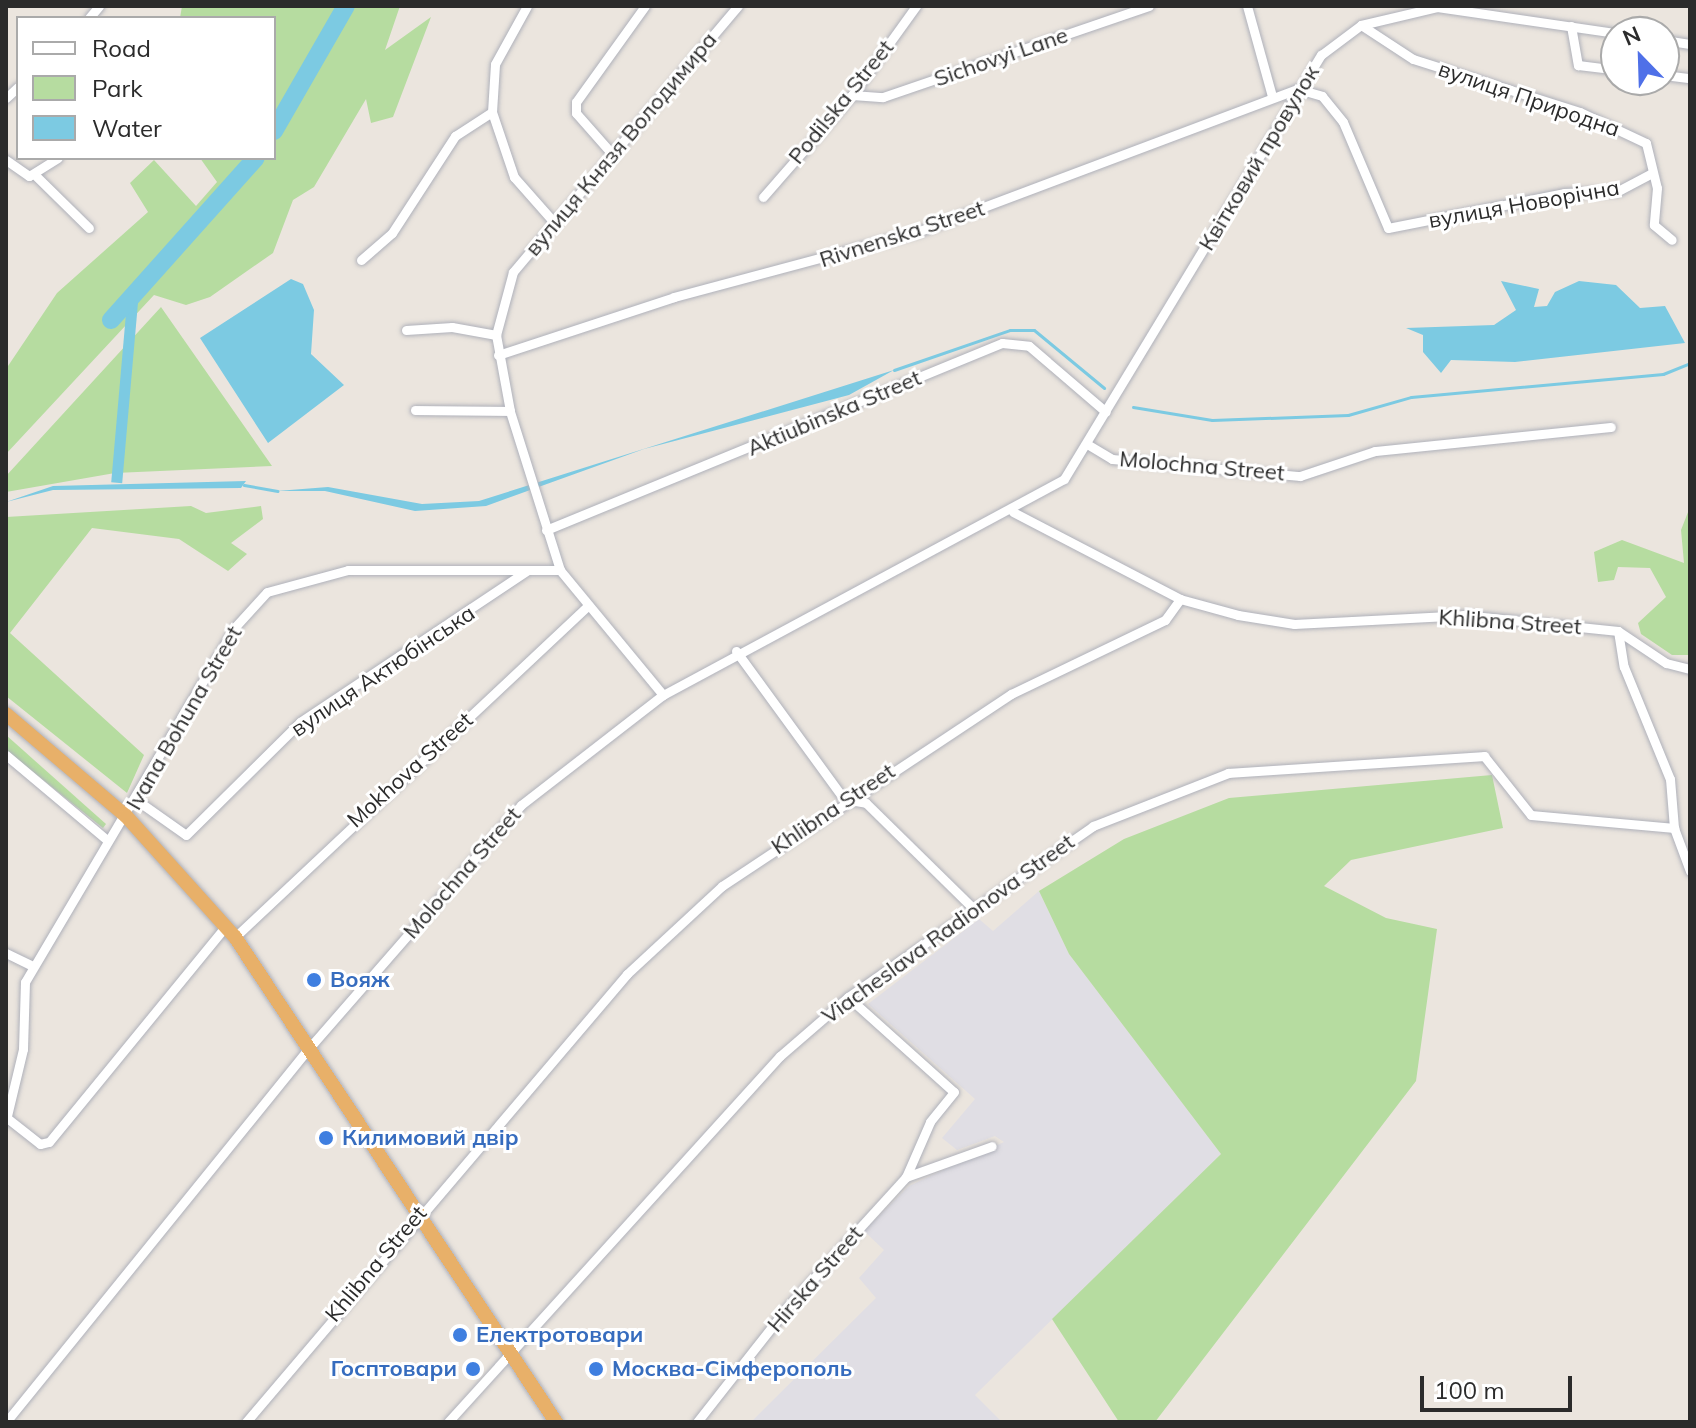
<!DOCTYPE html>
<meta charset="utf-8">
<style>
body{margin:0}
#map{position:relative;width:1696px;height:1428px;overflow:hidden;background:#ebe5de;font-family:Mulish,sans-serif}
div>[style]{position:absolute}
.industrial>*{inset:0;background:#e0dee4}
.green>*{inset:0;background:#b6dca0}
.water>*{inset:0;background:#7ccae2;transform-origin:0 0}
.stream>*{height:3px;margin:-1.5px;padding:0 1.5px;transform-origin:1.5px;border-radius:1.5px;background:#7ccae2}
.river>*{height:18px;margin:-9px;padding:0 9px;transform-origin:9px;border-radius:9px;background:#7ccae2}
.roads{filter:drop-shadow(0 0 2px #afb1ba) drop-shadow(0 0 2px #afb1ba)}
.minor>*{height:9px;margin:-4.5px;padding:0 4.5px;transform-origin:4.5px;border-radius:4.5px;background:#fff}
.trunk>*{height:14px;margin:-7px;padding:0 7px;transform-origin:7px;border-radius:7px;background:#e8b069}
.dots>*{width:22px;height:22px;translate:-50% -50%;box-sizing:border-box;border:4px solid #fff;border-radius:50%}
span{translate:-50% -50%;white-space:nowrap;text-align:center;line-height:1.15;-webkit-text-stroke:6px #fff;paint-order:stroke}
.street-label{font-size:22px;color:#2b2b2b}
.shop-label{font-size:22px;color:#366cbe;font-weight:700}
.left{translate:0 -50%;text-align:left}
.right{translate:-100% -50%;text-align:right}
.frame{position:absolute;inset:0;border:8px solid #2b2b2b;pointer-events:none}
.legend{position:absolute;left:16px;top:16px;width:260px;height:144px;box-sizing:border-box;background:#fff;border:2px solid #aaa;margin:0;padding:10px 14px;list-style:none;font-size:24px;color:#2b2b2b}
.legend li{display:flex;align-items:center;gap:16px;height:40px}
.legend b{width:40px;border:2px solid #aaa}
.north{position:absolute;left:1600px;top:16px;width:80px;height:80px;box-sizing:border-box;background:#fff;border:2px solid #aaa;border-radius:50%;rotate:337deg;font-size:22px;font-weight:700;line-height:32px;text-align:center;color:#2b2b2b}
.north::after{content:'';display:block;margin:auto;width:28px;height:36px;background:#4f70e8;clip-path:polygon(50% 0,100% 100%,50% 72%,0 100%)}
.scale{position:absolute;left:1420px;top:1376px;width:152px;height:36px;box-sizing:border-box;border:4px solid #2b2b2b;border-top:0;padding-left:10px;font-size:24px;line-height:28px;white-space:nowrap;color:#2b2b2b;-webkit-text-stroke:6px #fff;paint-order:stroke}
</style>
<div id="map">
<div class="industrial">
<i style="clip-path:polygon(1039px 891px,1069px 954px,1221px 1154px,975px 1395px,1002px 1422px,751px 1422px,876px 1298px,859px 1278px,884px 1250px,864px 1231px,909px 1186px,1004px 1142px,995px 1136px,957px 1150px,942px 1138px,975px 1099px,868px 1004px,979px 919px,993px 931px)"></i>
</div>
<div class="green">
<i style="clip-path:polygon(182px 6px,400px 6px,385px 50px,431px 17px,393px 117px,371px 123px,366px 99px,314px 187px,293px 200px,273px 253px,210px 297px,186px 305px,154px 295px,6px 454px,6px 369px,57px 293px,148px 212px,130px 183px,154px 160px,196px 206px,217px 182px,200px 158px,274px 158px,274px 18px,180px 18px)"></i>
<i style="clip-path:polygon(161px 307px,272px 466px,115px 473px,6px 492px,6px 476px)"></i>
<i style="clip-path:polygon(191px 506px,206px 513px,261px 506px,263px 519px,231px 543px,247px 554px,228px 571px,179px 539px,92px 528px,10px 633px,144px 755px,127px 793px,6px 696px,6px 517px)"></i>
<i style="clip-path:polygon(1690px 507px,1690px 655px,1672px 655px,1641px 634px,1638px 623px,1666px 597px,1650px 568px,1618px 567px,1614px 580px,1598px 582px,1594px 552px,1622px 540px,1684px 563px,1681px 530px)"></i>
<i style="clip-path:polygon(6px 735px,106px 824px,103px 828px,6px 750px)"></i>
<i style="clip-path:polygon(1492px 775px,1503px 828px,1351px 860px,1324px 886px,1386px 918px,1437px 929px,1416px 1081px,1155px 1422px,1119px 1422px,1052px 1319px,1221px 1154px,1069px 954px,1039px 891px,1124px 839px,1229px 798px)"></i>
</div>
<div class="water">
<i style="clip-path:polygon(291px 279px,303px 284px,314px 310px,311px 354px,344px 385px,268px 443px,200px 338px)"></i>
<i style="clip-path:polygon(1501px 281px,1539px 289px,1534px 307px,1547px 306px,1555px 292px,1579px 281px,1616px 285px,1640px 308px,1665px 306px,1685px 343px,1515px 362px,1451px 360px,1441px 373px,1423px 352px,1423px 335px,1406px 328px,1494px 325px,1516px 310px)"></i>
<i style="left:127px;top:302px;width:11px;height:181px;rotate:5deg"></i>
<i style="clip-path:polygon(894px 370px,849px 395px,644px 449px,486px 506px,415px 511px,325px 491px,277px 491px,328px 487px,422px 504px,479px 501px)"></i>
<i style="clip-path:polygon(246px 481px,241px 488px,53px 490px,6px 502px,53px 486px)"></i>
</div>
<div class="stream">
<i style="left:894px;top:370px;width:123px;rotate:-19deg"></i>
<i style="left:1010px;top:330px;width:24px"></i>
<i style="left:1034px;top:330px;width:91px;rotate:39.6deg"></i>
<i style="left:1133px;top:407px;width:80px;rotate:9.3deg"></i>
<i style="left:1212px;top:420px;width:136px;rotate:-2.1deg"></i>
<i style="left:1348px;top:415px;width:66px;rotate:-15.9deg"></i>
<i style="left:1411px;top:397px;width:253px;rotate:-5.2deg"></i>
<i style="left:1663px;top:374px;width:29px;rotate:-22deg"></i>
<i style="left:244px;top:485px;width:34px;rotate:10deg"></i>
</div>
<div class="river">
<i style="left:274px;top:131px;width:144px;rotate:-60.1deg"></i>
<i style="left:111px;top:320px;width:217px;rotate:-48.2deg"></i>
</div>
<div class="roads">
<div class="minor">
<i style="left:1247px;top:6px;width:93px;rotate:74.5deg"></i>
<i style="left:89px;top:18px;width:16px;rotate:-50deg"></i>
<i style="left:1361px;top:25px;width:62px;rotate:33.2deg"></i>
<i style="left:1413px;top:59px;width:175px;rotate:17.6deg"></i>
<i style="left:1580px;top:112px;width:73px;rotate:25.2deg"></i>
<i style="left:1646px;top:143px;width:46px;rotate:76.3deg"></i>
<i style="left:1657px;top:188px;width:37px;rotate:95deg"></i>
<i style="left:1654px;top:225px;width:23px;rotate:40deg"></i>
<i style="left:1571px;top:26px;width:40px;rotate:80deg"></i>
<i style="left:1578px;top:65px;width:38px;rotate:7deg"></i>
<i style="left:1664px;top:40px;width:26px;rotate:9deg"></i>
<i style="left:1664px;top:75px;width:26px;rotate:7deg"></i>
<i style="left:852px;top:95px;width:31px;rotate:4deg"></i>
<i style="left:883px;top:97px;width:281px;rotate:-18.9deg"></i>
<i style="left:6px;top:98px;width:16px;rotate:-43deg"></i>
<i style="left:492px;top:112px;width:48px;rotate:-86.4deg"></i>
<i style="left:495px;top:64px;width:66px;rotate:-61.1deg"></i>
<i style="left:613px;top:155px;width:56px;rotate:-131.4deg"></i>
<i style="left:576px;top:113px;width:11px;rotate:-90deg"></i>
<i style="left:576px;top:102px;width:118px;rotate:-54.3deg"></i>
<i style="left:6px;top:160px;width:28px;rotate:35deg"></i>
<i style="left:29px;top:176px;width:34px;rotate:-32deg"></i>
<i style="left:34px;top:174px;width:77px;rotate:44.5deg"></i>
<i style="left:763px;top:197px;width:135px;rotate:-48.9deg"></i>
<i style="left:852px;top:95px;width:110px;rotate:-54.3deg"></i>
<i style="left:361px;top:260px;width:41px;rotate:-41.1deg"></i>
<i style="left:392px;top:233px;width:116px;rotate:-57deg"></i>
<i style="left:455px;top:136px;width:44px;rotate:-33deg"></i>
<i style="left:492px;top:112px;width:69px;rotate:71.3deg"></i>
<i style="left:514px;top:177px;width:57px;rotate:48.5deg"></i>
<i style="left:406px;top:330px;width:46px;rotate:-3.7deg"></i>
<i style="left:452px;top:327px;width:45px;rotate:10.3deg"></i>
<i style="left:498px;top:355px;width:185px;rotate:-18.2deg"></i>
<i style="left:674px;top:297px;width:252px;rotate:-15deg"></i>
<i style="left:917px;top:232px;width:407px;rotate:-20.6deg"></i>
<i style="left:1298px;top:89px;width:25px;rotate:16deg"></i>
<i style="left:1322px;top:96px;width:33px;rotate:51deg"></i>
<i style="left:1343px;top:122px;width:115px;rotate:67deg"></i>
<i style="left:1388px;top:228px;width:179px;rotate:-11.2deg"></i>
<i style="left:1564px;top:193px;width:54px;rotate:-2.1deg"></i>
<i style="left:1618px;top:191px;width:38px;rotate:-28deg"></i>
<i style="left:415px;top:410px;width:95px;rotate:0.6deg"></i>
<i style="left:1087px;top:444px;width:29px;rotate:31deg"></i>
<i style="left:1112px;top:459px;width:189px;rotate:5.2deg"></i>
<i style="left:1300px;top:476px;width:79px;rotate:-18.4deg"></i>
<i style="left:1375px;top:451px;width:237px;rotate:-5.8deg"></i>
<i style="left:1013px;top:512px;width:188px;rotate:27.5deg"></i>
<i style="left:1180px;top:599px;width:60px;rotate:15.4deg"></i>
<i style="left:1238px;top:615px;width:57px;rotate:9.1deg"></i>
<i style="left:1294px;top:624px;width:169px;rotate:-3deg"></i>
<i style="left:1463px;top:615px;width:156px;rotate:5.9deg"></i>
<i style="left:1618px;top:631px;width:58px;rotate:33.7deg"></i>
<i style="left:1666px;top:663px;width:25px;rotate:14deg"></i>
<i style="left:546px;top:530px;width:493px;rotate:-22.3deg"></i>
<i style="left:1002px;top:343px;width:27px;rotate:6deg"></i>
<i style="left:1029px;top:346px;width:101px;rotate:40.6deg"></i>
<i style="left:1618px;top:631px;width:36px;rotate:81deg"></i>
<i style="left:1624px;top:667px;width:121px;rotate:67.7deg"></i>
<i style="left:1670px;top:779px;width:49px;rotate:85.3deg"></i>
<i style="left:1674px;top:828px;width:46px;rotate:69.6deg"></i>
<i style="left:736px;top:651px;width:183px;rotate:53.9deg"></i>
<i style="left:844px;top:799px;width:22px;rotate:10deg"></i>
<i style="left:866px;top:803px;width:151px;rotate:44.5deg"></i>
<i style="left:663px;top:695px;width:162px;rotate:-129.5deg"></i>
<i style="left:560px;top:570px;width:167px;rotate:-107.5deg"></i>
<i style="left:510px;top:411px;width:77px;rotate:-100.4deg"></i>
<i style="left:496px;top:335px;width:65px;rotate:-74.9deg"></i>
<i style="left:513px;top:272px;width:348px;rotate:-49.8deg"></i>
<i style="left:6px;top:755px;width:133px;rotate:40.1deg"></i>
<i style="left:135px;top:799px;width:62px;rotate:35.2deg"></i>
<i style="left:186px;top:835px;width:161px;rotate:-44.7deg"></i>
<i style="left:300px;top:722px;width:274px;rotate:-33.7deg"></i>
<i style="left:235px;top:937px;width:484px;rotate:-43.2deg"></i>
<i style="left:6px;top:953px;width:30px;rotate:26deg"></i>
<i style="left:848px;top:997px;width:142px;rotate:41.9deg"></i>
<i style="left:954px;top:1092px;width:38px;rotate:129deg"></i>
<i style="left:930px;top:1122px;width:60px;rotate:113.6deg"></i>
<i style="left:7px;top:1118px;width:42px;rotate:38.2deg"></i>
<i style="left:40px;top:1144px;width:9px;rotate:-13deg"></i>
<i style="left:49px;top:1142px;width:279px;rotate:-50.7deg"></i>
<i style="left:6px;top:1120px;width:73px;rotate:-76.5deg"></i>
<i style="left:23px;top:1049px;width:67px;rotate:-88.3deg"></i>
<i style="left:25px;top:982px;width:412px;rotate:-59.4deg"></i>
<i style="left:235px;top:627px;width:47px;rotate:-47.6deg"></i>
<i style="left:267px;top:592px;width:84px;rotate:-15.2deg"></i>
<i style="left:348px;top:570px;width:212px"></i>
<i style="left:6px;top:1422px;width:483px;rotate:-51deg"></i>
<i style="left:310px;top:1047px;width:321px;rotate:-48.9deg"></i>
<i style="left:521px;top:805px;width:180px;rotate:-37.8deg"></i>
<i style="left:663px;top:695px;width:455px;rotate:-28.3deg"></i>
<i style="left:1064px;top:479px;width:496px;rotate:-58.8deg"></i>
<i style="left:1321px;top:55px;width:50px;rotate:-36.9deg"></i>
<i style="left:1361px;top:25px;width:78px;rotate:-13.3deg"></i>
<i style="left:1437px;top:7px;width:181px;rotate:8.3deg"></i>
<i style="left:246px;top:1422px;width:588px;rotate:-49.62deg"></i>
<i style="left:627px;top:974px;width:129px;rotate:-42.8deg"></i>
<i style="left:722px;top:886px;width:347px;rotate:-33.6deg"></i>
<i style="left:1011px;top:694px;width:171px;rotate:-25.7deg"></i>
<i style="left:1165px;top:620px;width:26px;rotate:-54deg"></i>
<i style="left:448px;top:1422px;width:494px;rotate:-47.8deg"></i>
<i style="left:780px;top:1056px;width:90px;rotate:-40.9deg"></i>
<i style="left:848px;top:997px;width:299px;rotate:-34.9deg"></i>
<i style="left:1093px;top:826px;width:145px;rotate:-21.4deg"></i>
<i style="left:1228px;top:773px;width:257px;rotate:-3.8deg"></i>
<i style="left:1484px;top:756px;width:75px;rotate:51.5deg"></i>
<i style="left:1531px;top:815px;width:144px;rotate:5.2deg"></i>
<i style="left:697px;top:1422px;width:142px;rotate:-51.8deg"></i>
<i style="left:785px;top:1310px;width:180px;rotate:-47.7deg"></i>
<i style="left:906px;top:1177px;width:91px;rotate:-19.8deg"></i>
</div>
<div class="trunk">
<i style="left:6px;top:714px;width:157px;rotate:40.4deg"></i>
<i style="left:126px;top:816px;width:163px;rotate:48deg"></i>
<i style="left:235px;top:937px;width:582px;rotate:56.5deg"></i>
</div>
</div>
<div class="dots">
<i style="left:314px;top:980px;background:#3f7fe0"></i>
<i style="left:326px;top:1138px;background:#3f7fe0"></i>
<i style="left:460px;top:1335px;background:#3f7fe0"></i>
<i style="left:473px;top:1369px;background:#3f7fe0"></i>
<i style="left:596px;top:1369px;background:#3f7fe0"></i>
</div>
<div class="street-label">
<span style="left:1001px;top:57px;rotate:-19deg">Sichovyi Lane</span>
<span style="left:1529px;top:99px;rotate:19deg">вулиця Природна</span>
<span style="left:841px;top:102px;rotate:-51deg">Podilska Street</span>
<span style="left:621px;top:144px;rotate:-50deg">вулиця Князя Володимира</span>
<span style="left:1259px;top:158px;rotate:-59deg">Квітковий провулок</span>
<span style="left:1524px;top:204px;rotate:-10deg">вулиця Новорічна</span>
<span style="left:902px;top:234px;rotate:-18deg">Rivnenska Street</span>
<span style="left:834px;top:413px;rotate:-23deg">Aktiubinska Street</span>
<span style="left:1202px;top:466px;rotate:5deg">Molochna Street</span>
<span style="left:1510px;top:622px;rotate:4deg">Khlibna Street</span>
<span style="left:383px;top:671px;rotate:-34deg">вулиця Актюбінська</span>
<span style="left:184px;top:718px;rotate:-60deg">Ivana Bohuna Street</span>
<span style="left:410px;top:770px;rotate:-42deg">Mokhova Street</span>
<span style="left:833px;top:809px;rotate:-34deg">Khlibna Street</span>
<span style="left:462px;top:873px;rotate:-49deg">Molochna Street</span>
<span style="left:948px;top:929px;rotate:-36deg">Viacheslava Radionova Street</span>
<span style="left:376px;top:1264px;rotate:-50deg">Khlibna Street</span>
<span style="left:815px;top:1279px;rotate:-49deg">Hirska Street</span>
</div>
<div class="shop-label">
<span class="left" style="left:330px;top:980px">Вояж</span>
<span class="left" style="left:342px;top:1138px">Килимовий двір</span>
<span class="left" style="left:476px;top:1335px">Електротовари</span>
<span class="right" style="left:457px;top:1369px">Госптовари</span>
<span class="left" style="left:612px;top:1369px">Москва-Сімферополь</span>
</div>
<div class="frame"></div>
<ul class="legend">
<li><b style="height:10px;background:#fff"></b>Road</li>
<li><b style="height:22px;background:#b6dca0"></b>Park</li>
<li><b style="height:22px;background:#7ccae2"></b>Water</li>
</ul>
<div class="north">N</div>
<div class="scale">100 m</div>
</div>
